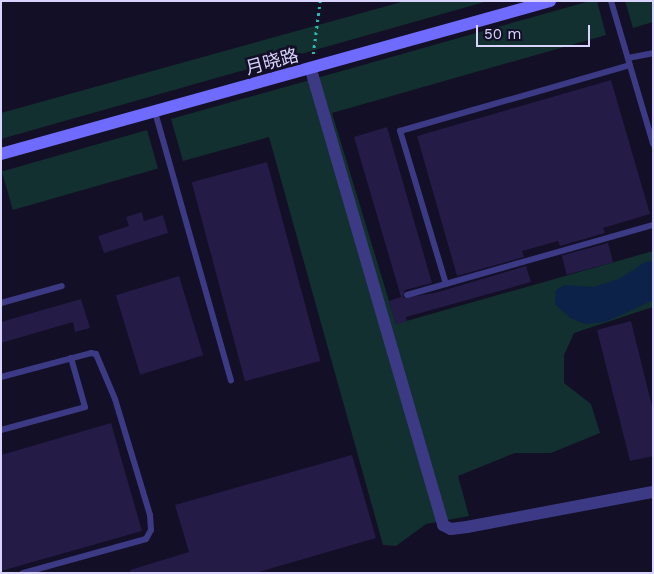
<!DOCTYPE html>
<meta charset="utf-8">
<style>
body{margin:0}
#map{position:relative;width:654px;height:574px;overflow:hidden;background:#130f26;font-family:"Work Sans","Noto Sans SC",sans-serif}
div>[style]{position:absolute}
.green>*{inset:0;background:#12302f;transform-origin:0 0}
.water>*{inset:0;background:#0c2248}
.building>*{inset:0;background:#241b47;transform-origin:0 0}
.path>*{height:2.5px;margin-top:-1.25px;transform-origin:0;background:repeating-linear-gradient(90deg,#2fb8b0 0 2.5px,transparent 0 6.5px)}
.lane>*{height:6px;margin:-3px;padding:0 3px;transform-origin:3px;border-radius:3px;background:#3d3a85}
.street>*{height:12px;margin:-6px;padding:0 6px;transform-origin:6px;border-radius:6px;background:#3d3a85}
.secondary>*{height:12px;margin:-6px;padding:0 6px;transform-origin:6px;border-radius:6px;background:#6f6bff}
span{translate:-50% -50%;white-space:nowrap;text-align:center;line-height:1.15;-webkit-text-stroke:5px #130f26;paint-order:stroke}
.street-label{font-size:18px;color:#d9d4ff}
.frame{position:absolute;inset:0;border:2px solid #d9d4ff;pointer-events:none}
.scale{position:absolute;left:476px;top:25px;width:114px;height:22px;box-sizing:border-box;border:2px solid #d9d4ff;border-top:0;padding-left:6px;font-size:15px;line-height:18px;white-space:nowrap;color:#d9d4ff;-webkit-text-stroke:4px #130f26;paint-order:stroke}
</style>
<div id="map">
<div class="green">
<i style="clip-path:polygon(405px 1px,488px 1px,1px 139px,1px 113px)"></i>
<i style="clip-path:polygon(590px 1px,597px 1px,606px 35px,332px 113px,396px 324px,653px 251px,653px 307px,574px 333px,564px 355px,564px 383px,591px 404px,600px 433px,551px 453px,515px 453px,458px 476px,469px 516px,426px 524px,396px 546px,383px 545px,269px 137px,183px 161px,171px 119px)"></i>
<i style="clip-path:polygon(625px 1px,653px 1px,653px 22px,633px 28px)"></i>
<i style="left:147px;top:130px;width:40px;height:151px;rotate:74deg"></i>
</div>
<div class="water">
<i style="clip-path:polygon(653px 261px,653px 300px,626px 313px,605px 322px,585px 324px,570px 318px,555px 304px,556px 290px,565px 285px,593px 287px,619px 279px,645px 262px)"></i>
</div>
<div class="building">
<i style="clip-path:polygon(611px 80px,650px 214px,603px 228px,605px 233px,560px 246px,558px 241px,522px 251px,524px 257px,457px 276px,417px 136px)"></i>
<i style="clip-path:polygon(387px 127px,432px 283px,405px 290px,403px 298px,435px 293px,526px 266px,531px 282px,406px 317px,407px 321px,396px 325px,389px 301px,401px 297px,354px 137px)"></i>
<i style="left:267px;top:162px;width:206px;height:78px;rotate:75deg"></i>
<i style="clip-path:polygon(142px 212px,144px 221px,163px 215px,168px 233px,104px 253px,98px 236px,129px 226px,126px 217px)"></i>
<i style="left:608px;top:243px;width:20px;height:48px;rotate:75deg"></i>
<i style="left:179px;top:276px;width:83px;height:66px;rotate:73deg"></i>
<i style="clip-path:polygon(81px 299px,90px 328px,75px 332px,73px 322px,1px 343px,1px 322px)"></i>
<i style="clip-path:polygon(631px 321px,653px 410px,653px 456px,630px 461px,597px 330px)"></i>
<i style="clip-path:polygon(111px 423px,142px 531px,1px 571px,1px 455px)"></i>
<i style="clip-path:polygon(352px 455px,376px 538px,255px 573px,131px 573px,130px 570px,189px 552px,175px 505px)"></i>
</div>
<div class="path">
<i style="left:313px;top:54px;width:53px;rotate:-82.5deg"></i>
</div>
<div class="lane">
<i style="left:611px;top:1px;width:149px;rotate:73.6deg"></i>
<i style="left:628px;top:58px;width:25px;rotate:-11deg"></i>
<i style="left:155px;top:112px;width:279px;rotate:74.2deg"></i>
<i style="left:446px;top:284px;width:160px;rotate:-106.7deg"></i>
<i style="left:400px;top:131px;width:239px;rotate:-16deg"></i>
<i style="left:407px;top:295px;width:256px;rotate:-15.9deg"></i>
<i style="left:1px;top:303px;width:63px;rotate:-15.6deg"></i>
<i style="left:1px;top:377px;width:93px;rotate:-14.9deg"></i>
<i style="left:91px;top:353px;width:5px;rotate:11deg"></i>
<i style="left:96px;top:354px;width:49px;rotate:67.1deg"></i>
<i style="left:115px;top:399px;width:121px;rotate:73.2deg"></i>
<i style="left:150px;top:515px;width:15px;rotate:86deg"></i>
<i style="left:151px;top:530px;width:10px;rotate:119deg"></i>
<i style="left:146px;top:539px;width:128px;rotate:164.5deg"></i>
<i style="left:1px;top:430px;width:87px;rotate:-15.3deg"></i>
<i style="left:85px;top:407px;width:51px;rotate:-105.9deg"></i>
</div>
<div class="street">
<i style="left:311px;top:70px;width:474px;rotate:73.8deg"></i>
<i style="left:443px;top:525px;width:9px;rotate:27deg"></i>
<i style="left:451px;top:529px;width:16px;rotate:-7deg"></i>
<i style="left:467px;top:527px;width:189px;rotate:-10.7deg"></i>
</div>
<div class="secondary">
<i style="left:1px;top:154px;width:570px;rotate:-15.57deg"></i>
</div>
<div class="street-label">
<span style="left:272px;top:62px;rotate:-15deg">月晓路</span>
</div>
<div class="frame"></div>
<div class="scale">50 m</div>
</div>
